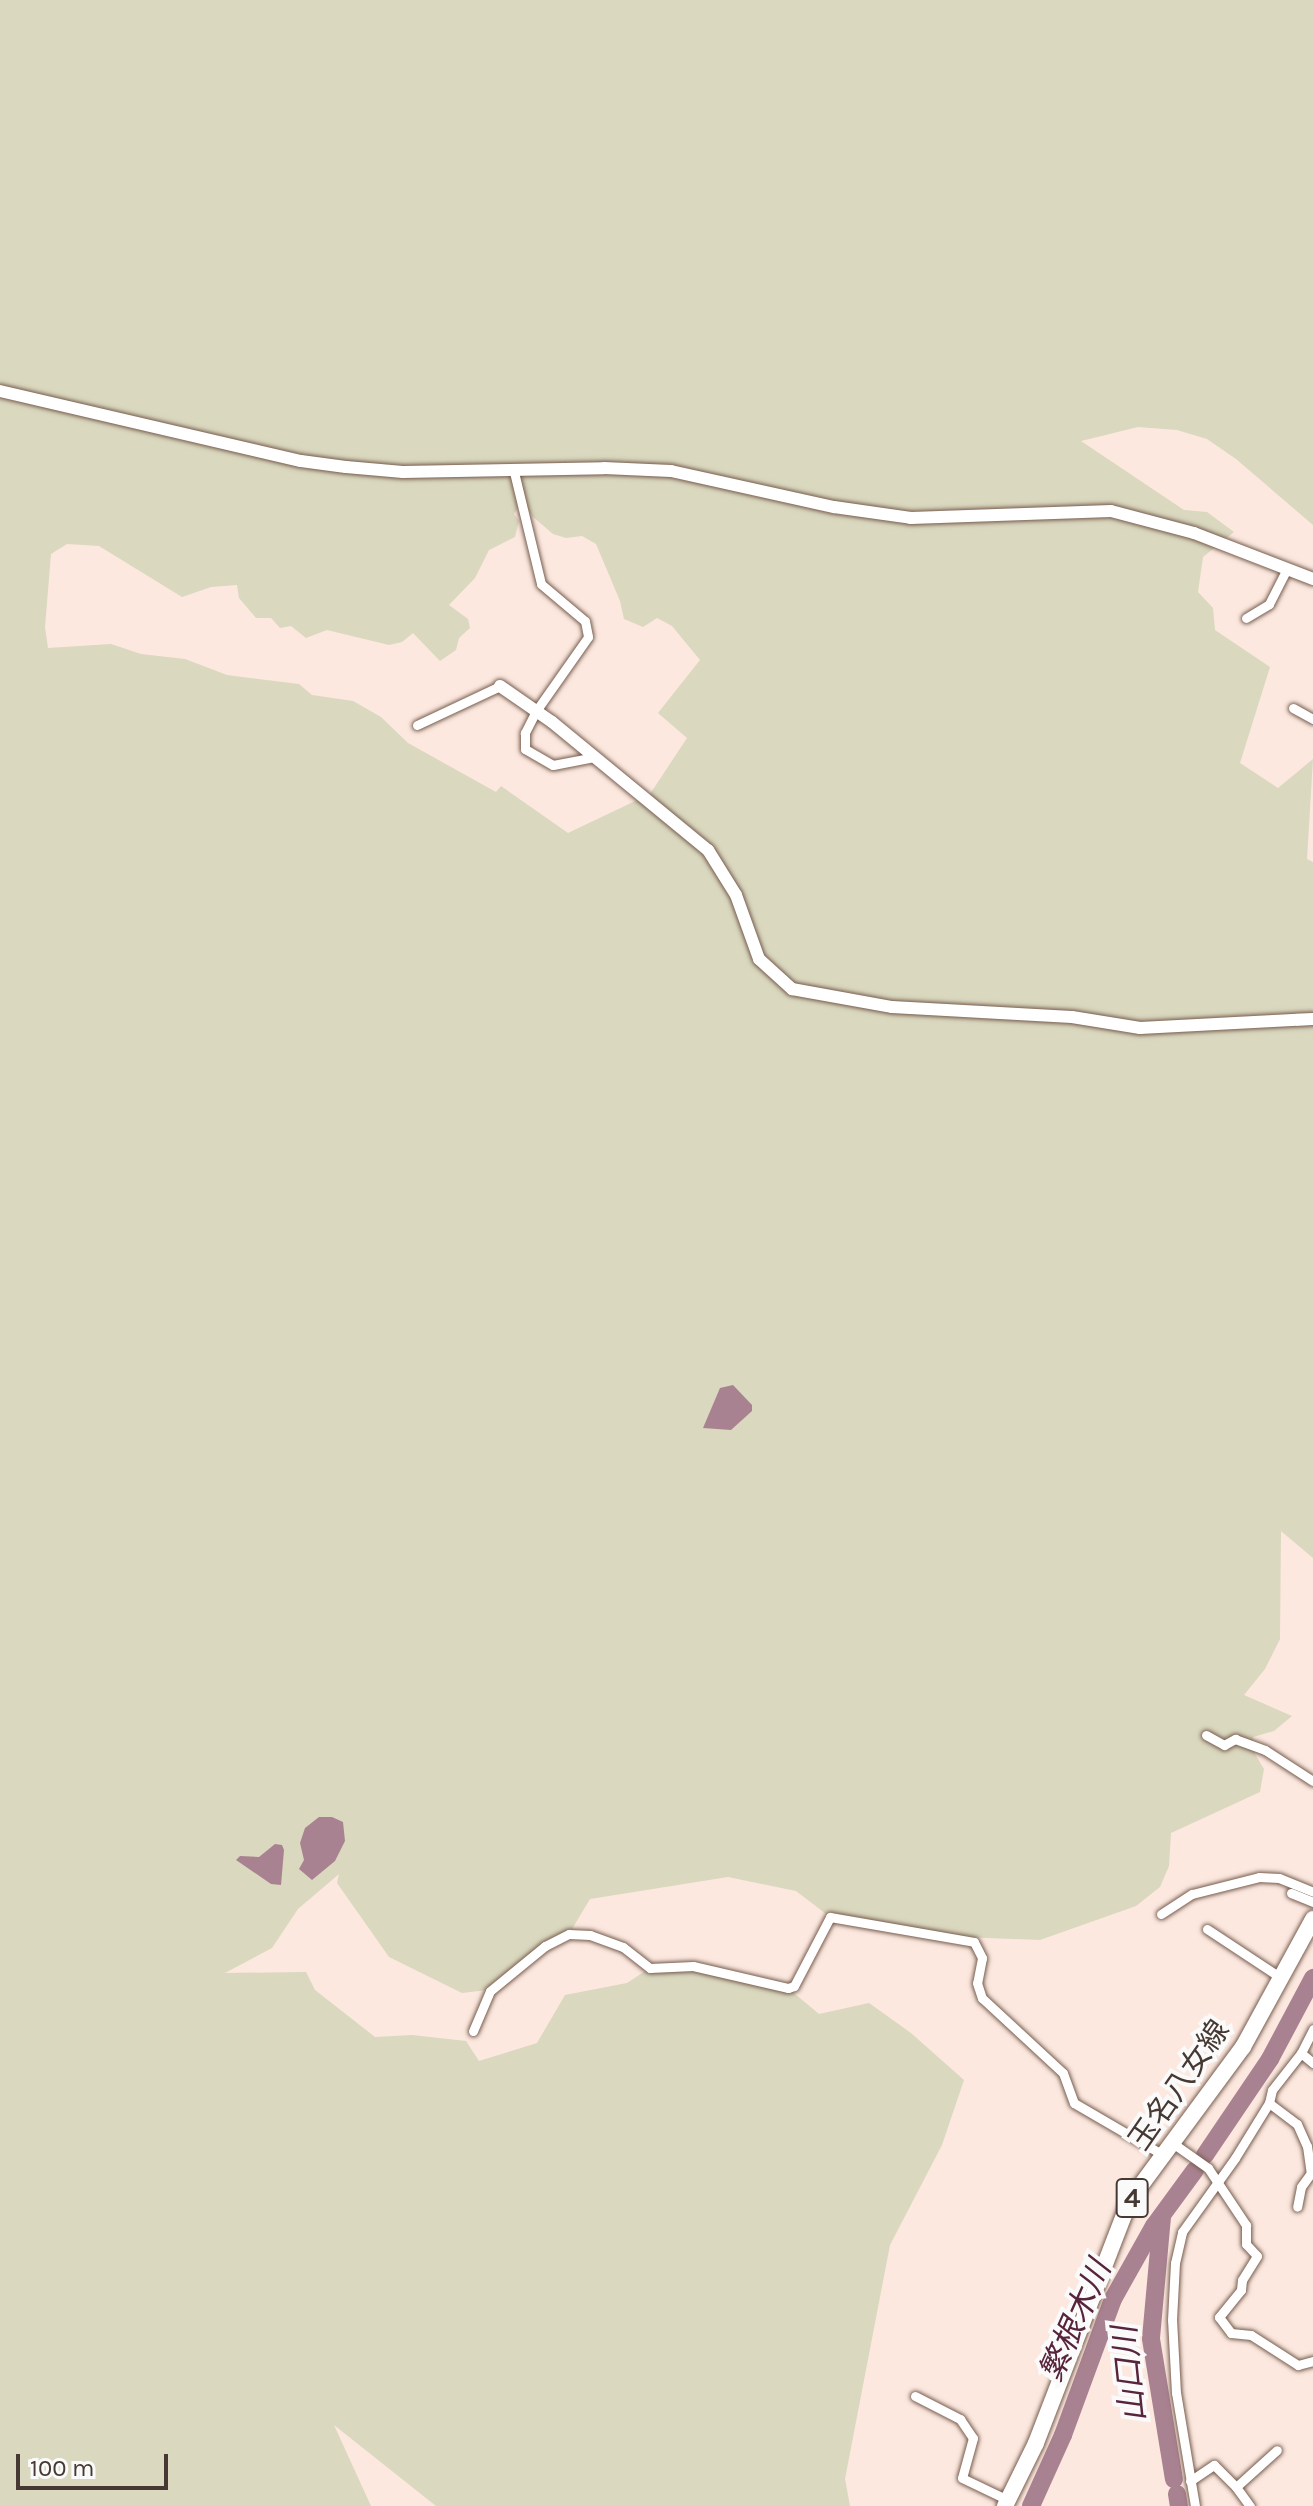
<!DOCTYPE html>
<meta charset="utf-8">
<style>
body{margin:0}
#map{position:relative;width:1313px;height:2506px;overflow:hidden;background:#fce8df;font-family:Karla,"Noto Sans JP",sans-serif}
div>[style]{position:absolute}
.green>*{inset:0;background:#dad8bf}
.water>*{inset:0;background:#a98291}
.river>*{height:18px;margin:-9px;padding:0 9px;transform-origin:9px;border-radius:9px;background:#a98291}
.roads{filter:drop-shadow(0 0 2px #775c4e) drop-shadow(0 0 2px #775c4e)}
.minor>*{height:9px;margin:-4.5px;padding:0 4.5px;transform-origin:4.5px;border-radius:4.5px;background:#fff}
.tertiary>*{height:12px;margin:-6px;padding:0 6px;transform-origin:6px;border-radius:6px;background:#fff}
.primary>*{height:16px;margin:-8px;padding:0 8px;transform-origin:8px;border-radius:8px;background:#fff}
span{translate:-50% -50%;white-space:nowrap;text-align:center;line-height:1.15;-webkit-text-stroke:8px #fafafa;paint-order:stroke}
.shield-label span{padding:2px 6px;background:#fafafa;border:2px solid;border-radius:6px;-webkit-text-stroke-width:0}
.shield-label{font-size:28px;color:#463933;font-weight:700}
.street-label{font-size:30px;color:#463933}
.water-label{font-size:32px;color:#57243b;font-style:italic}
.scale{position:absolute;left:16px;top:2454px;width:152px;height:36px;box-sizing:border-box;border:4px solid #463933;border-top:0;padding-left:10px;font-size:24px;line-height:28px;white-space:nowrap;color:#463933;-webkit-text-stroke:6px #fafafa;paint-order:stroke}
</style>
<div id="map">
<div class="green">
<i style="clip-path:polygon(evenodd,0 0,1313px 0,1313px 525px,1236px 459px,1207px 439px,1177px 430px,1138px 427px,1081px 441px,1184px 510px,1207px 512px,1234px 532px,1203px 557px,1198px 592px,1213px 608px,1215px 630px,1270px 667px,1240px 763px,1278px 788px,1313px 759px,1307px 859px,1313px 862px,1313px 1558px,1281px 1531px,1280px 1639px,1265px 1669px,1244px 1695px,1292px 1716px,1274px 1731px,1253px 1737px,1255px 1754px,1264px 1769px,1260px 1792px,1171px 1833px,1169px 1866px,1160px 1887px,1136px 1906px,1040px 1940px,937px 1936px,830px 1917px,796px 1891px,728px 1877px,590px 1899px,569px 1934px,487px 1990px,462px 1993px,389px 1957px,337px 1883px,339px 1874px,298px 1909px,272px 1948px,225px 1973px,306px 1972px,315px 1990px,375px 2037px,412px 2035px,466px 2041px,479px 2061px,537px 2043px,565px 1995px,627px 1983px,650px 1968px,693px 1966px,788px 1988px,819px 2014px,869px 2003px,911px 2033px,964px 2080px,942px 2145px,890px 2245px,845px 2479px,850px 2506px,436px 2506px,334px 2425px,371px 2506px,0 2506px,0 0,523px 500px,532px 516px,553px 534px,566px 538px,582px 536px,596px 544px,620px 601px,624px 619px,643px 627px,657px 618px,672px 626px,700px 660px,658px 713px,687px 738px,650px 794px,568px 833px,501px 786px,496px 792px,408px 743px,381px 717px,353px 701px,312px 695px,299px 684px,227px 675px,185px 659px,141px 654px,111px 644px,48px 648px,45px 627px,51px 554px,67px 544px,99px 546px,182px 597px,211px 587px,237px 585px,239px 598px,256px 618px,271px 618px,280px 628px,291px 626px,306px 638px,327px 630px,389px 645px,402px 642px,413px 633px,440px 661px,456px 650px,459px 638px,470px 628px,468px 619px,449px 605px,475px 578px,489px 550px,515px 537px,519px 521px,514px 514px,523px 500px)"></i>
</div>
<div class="water">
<i style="clip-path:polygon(733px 1385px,752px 1405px,752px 1411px,731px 1430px,703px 1428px,720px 1388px)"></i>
<i style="clip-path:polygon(319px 1817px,332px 1817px,343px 1822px,345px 1841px,335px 1861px,312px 1880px,299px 1869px,304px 1860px,300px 1843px,305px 1828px)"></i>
<i style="clip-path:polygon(275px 1844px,282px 1845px,284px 1850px,281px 1885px,271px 1884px,236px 1860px,240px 1856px,259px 1857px)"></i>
</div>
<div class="river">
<i style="left:1205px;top:2155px;width:116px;rotate:-55.9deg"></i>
<i style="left:1270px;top:2059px;width:92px;rotate:-62deg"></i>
<i style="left:1162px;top:2217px;width:122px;rotate:95.2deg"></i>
<i style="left:1151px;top:2339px;width:142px;rotate:80.7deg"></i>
<i style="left:1177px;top:2494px;width:12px;rotate:81deg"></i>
<i style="left:1031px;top:2506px;width:78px;rotate:-65.7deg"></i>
<i style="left:1063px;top:2435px;width:145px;rotate:-69.8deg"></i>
<i style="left:1113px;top:2299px;width:84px;rotate:-60.7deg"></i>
<i style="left:1154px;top:2226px;width:69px;rotate:-53.8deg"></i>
</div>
<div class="roads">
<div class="minor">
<i style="left:514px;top:472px;width:115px;rotate:76.4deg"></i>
<i style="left:541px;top:584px;width:57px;rotate:40.1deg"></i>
<i style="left:585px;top:621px;width:16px;rotate:79deg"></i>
<i style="left:588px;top:637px;width:90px;rotate:125.1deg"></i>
<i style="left:536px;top:711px;width:25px;rotate:117deg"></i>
<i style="left:525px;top:733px;width:16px;rotate:90deg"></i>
<i style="left:525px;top:749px;width:32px;rotate:30deg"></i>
<i style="left:553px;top:765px;width:43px;rotate:-10.8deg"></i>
<i style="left:1246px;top:618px;width:27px;rotate:-31deg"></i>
<i style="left:1269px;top:604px;width:39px;rotate:-63deg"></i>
<i style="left:1293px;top:708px;width:23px;rotate:29deg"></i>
<i style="left:417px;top:725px;width:92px;rotate:-25.2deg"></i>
<i style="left:1206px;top:1735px;width:21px;rotate:29deg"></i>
<i style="left:1224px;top:1745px;width:13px;rotate:-29deg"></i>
<i style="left:1235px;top:1739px;width:32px;rotate:20deg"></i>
<i style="left:1265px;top:1750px;width:57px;rotate:32.9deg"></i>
<i style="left:1291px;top:1893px;width:24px;rotate:22deg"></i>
<i style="left:1161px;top:1914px;width:37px;rotate:-33deg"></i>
<i style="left:1192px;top:1894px;width:69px;rotate:-14.2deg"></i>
<i style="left:1259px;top:1877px;width:20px;rotate:3deg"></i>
<i style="left:1279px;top:1878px;width:37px;rotate:22deg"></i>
<i style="left:1207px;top:1929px;width:89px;rotate:33.5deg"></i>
<i style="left:473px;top:2031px;width:43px;rotate:-67deg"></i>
<i style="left:490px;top:1991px;width:71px;rotate:-39.3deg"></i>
<i style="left:545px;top:1946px;width:27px;rotate:-27deg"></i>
<i style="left:569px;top:1934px;width:21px;rotate:3deg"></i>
<i style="left:590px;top:1935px;width:35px;rotate:20deg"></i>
<i style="left:623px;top:1947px;width:34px;rotate:38deg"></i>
<i style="left:650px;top:1968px;width:43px;rotate:-2.7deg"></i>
<i style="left:693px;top:1966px;width:98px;rotate:13deg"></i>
<i style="left:788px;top:1988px;width:6px;rotate:-18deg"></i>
<i style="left:794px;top:1986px;width:78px;rotate:-62.4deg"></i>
<i style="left:830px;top:1917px;width:146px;rotate:9.8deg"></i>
<i style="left:974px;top:1942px;width:18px;rotate:63deg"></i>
<i style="left:982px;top:1958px;width:25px;rotate:101deg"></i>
<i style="left:977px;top:1983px;width:16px;rotate:72deg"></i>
<i style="left:982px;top:1998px;width:110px;rotate:42.8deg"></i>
<i style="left:1063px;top:2073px;width:32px;rotate:70deg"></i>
<i style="left:1074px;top:2103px;width:105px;rotate:30.2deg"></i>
<i style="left:1301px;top:2053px;width:16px;rotate:40deg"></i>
<i style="left:1269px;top:2103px;width:35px;rotate:37deg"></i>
<i style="left:1297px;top:2124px;width:24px;rotate:66deg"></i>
<i style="left:1307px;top:2146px;width:27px;rotate:82deg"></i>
<i style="left:1311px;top:2173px;width:17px;rotate:126deg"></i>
<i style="left:1301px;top:2187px;width:20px;rotate:101deg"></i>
<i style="left:1174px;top:2144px;width:42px;rotate:35.2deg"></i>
<i style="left:1208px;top:2168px;width:69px;rotate:56.3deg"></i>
<i style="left:1246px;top:2225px;width:19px;rotate:90deg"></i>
<i style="left:1246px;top:2244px;width:16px;rotate:47deg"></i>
<i style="left:1257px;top:2256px;width:28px;rotate:122deg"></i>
<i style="left:1242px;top:2280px;width:10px;rotate:96deg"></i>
<i style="left:1241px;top:2290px;width:35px;rotate:129deg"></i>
<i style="left:1219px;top:2317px;width:20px;rotate:53deg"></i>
<i style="left:1231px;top:2333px;width:20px;rotate:6deg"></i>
<i style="left:1251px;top:2335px;width:56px;rotate:32.6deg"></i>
<i style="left:1298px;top:2365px;width:16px;rotate:-15deg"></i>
<i style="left:915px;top:2396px;width:51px;rotate:27.1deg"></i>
<i style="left:960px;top:2419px;width:23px;rotate:56deg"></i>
<i style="left:973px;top:2438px;width:41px;rotate:105.4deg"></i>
<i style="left:962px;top:2478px;width:51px;rotate:25.6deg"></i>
<i style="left:1190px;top:2481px;width:29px;rotate:-34deg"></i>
<i style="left:1214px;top:2465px;width:31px;rotate:45deg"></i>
<i style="left:1236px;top:2487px;width:55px;rotate:-42.1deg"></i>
<i style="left:1236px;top:2487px;width:24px;rotate:54deg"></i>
<i style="left:1195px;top:2506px;width:115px;rotate:-99.5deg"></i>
<i style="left:1176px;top:2393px;width:73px;rotate:-93.1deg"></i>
<i style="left:1172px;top:2320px;width:57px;rotate:-87deg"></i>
<i style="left:1175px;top:2263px;width:32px;rotate:-77deg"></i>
<i style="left:1182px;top:2232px;width:91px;rotate:-54.4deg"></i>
<i style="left:1235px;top:2158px;width:65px;rotate:-58.3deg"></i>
<i style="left:1269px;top:2103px;width:13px;rotate:-77deg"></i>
<i style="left:1272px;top:2090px;width:47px;rotate:-51.9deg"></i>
<i style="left:1301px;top:2053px;width:27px;rotate:-63deg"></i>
</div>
<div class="tertiary">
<i style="left:0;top:391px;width:309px;rotate:13.1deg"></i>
<i style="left:301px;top:461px;width:45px;rotate:7.6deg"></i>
<i style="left:346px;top:467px;width:57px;rotate:5deg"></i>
<i style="left:403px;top:472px;width:201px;rotate:-1.1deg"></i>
<i style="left:604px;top:468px;width:67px;rotate:2.6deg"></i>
<i style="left:671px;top:471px;width:167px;rotate:12.5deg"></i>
<i style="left:834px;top:507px;width:78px;rotate:8.1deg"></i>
<i style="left:911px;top:518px;width:200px;rotate:-2deg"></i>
<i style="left:1111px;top:511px;width:86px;rotate:14.8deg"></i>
<i style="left:1194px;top:533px;width:128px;rotate:21.1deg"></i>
<i style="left:500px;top:686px;width:63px;rotate:34.7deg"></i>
<i style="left:552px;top:722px;width:202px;rotate:39.4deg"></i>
<i style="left:708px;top:850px;width:53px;rotate:58.1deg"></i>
<i style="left:736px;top:895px;width:68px;rotate:70.2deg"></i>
<i style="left:759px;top:959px;width:45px;rotate:42.3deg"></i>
<i style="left:792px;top:989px;width:102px;rotate:10.2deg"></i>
<i style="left:892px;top:1007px;width:180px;rotate:3.2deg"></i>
<i style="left:1072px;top:1017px;width:69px;rotate:9.2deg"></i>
<i style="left:1140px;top:1028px;width:173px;rotate:-3deg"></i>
</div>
<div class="primary">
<i style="left:1005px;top:2506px;width:70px;rotate:-63.8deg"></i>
<i style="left:1036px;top:2443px;width:261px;rotate:-68.9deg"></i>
<i style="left:1130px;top:2200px;width:190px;rotate:-53.6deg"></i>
<i style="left:1243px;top:2047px;width:146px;rotate:-61.3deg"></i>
</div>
</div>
<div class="shield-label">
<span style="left:1132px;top:2198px">4</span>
</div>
<div class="street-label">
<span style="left:1179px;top:2085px;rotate:-55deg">玉名八女線</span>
</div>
<div class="water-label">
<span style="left:1076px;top:2321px;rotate:-66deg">繁根木川</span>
<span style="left:1130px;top:2374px;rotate:-96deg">山口川</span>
</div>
<div class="scale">100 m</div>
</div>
